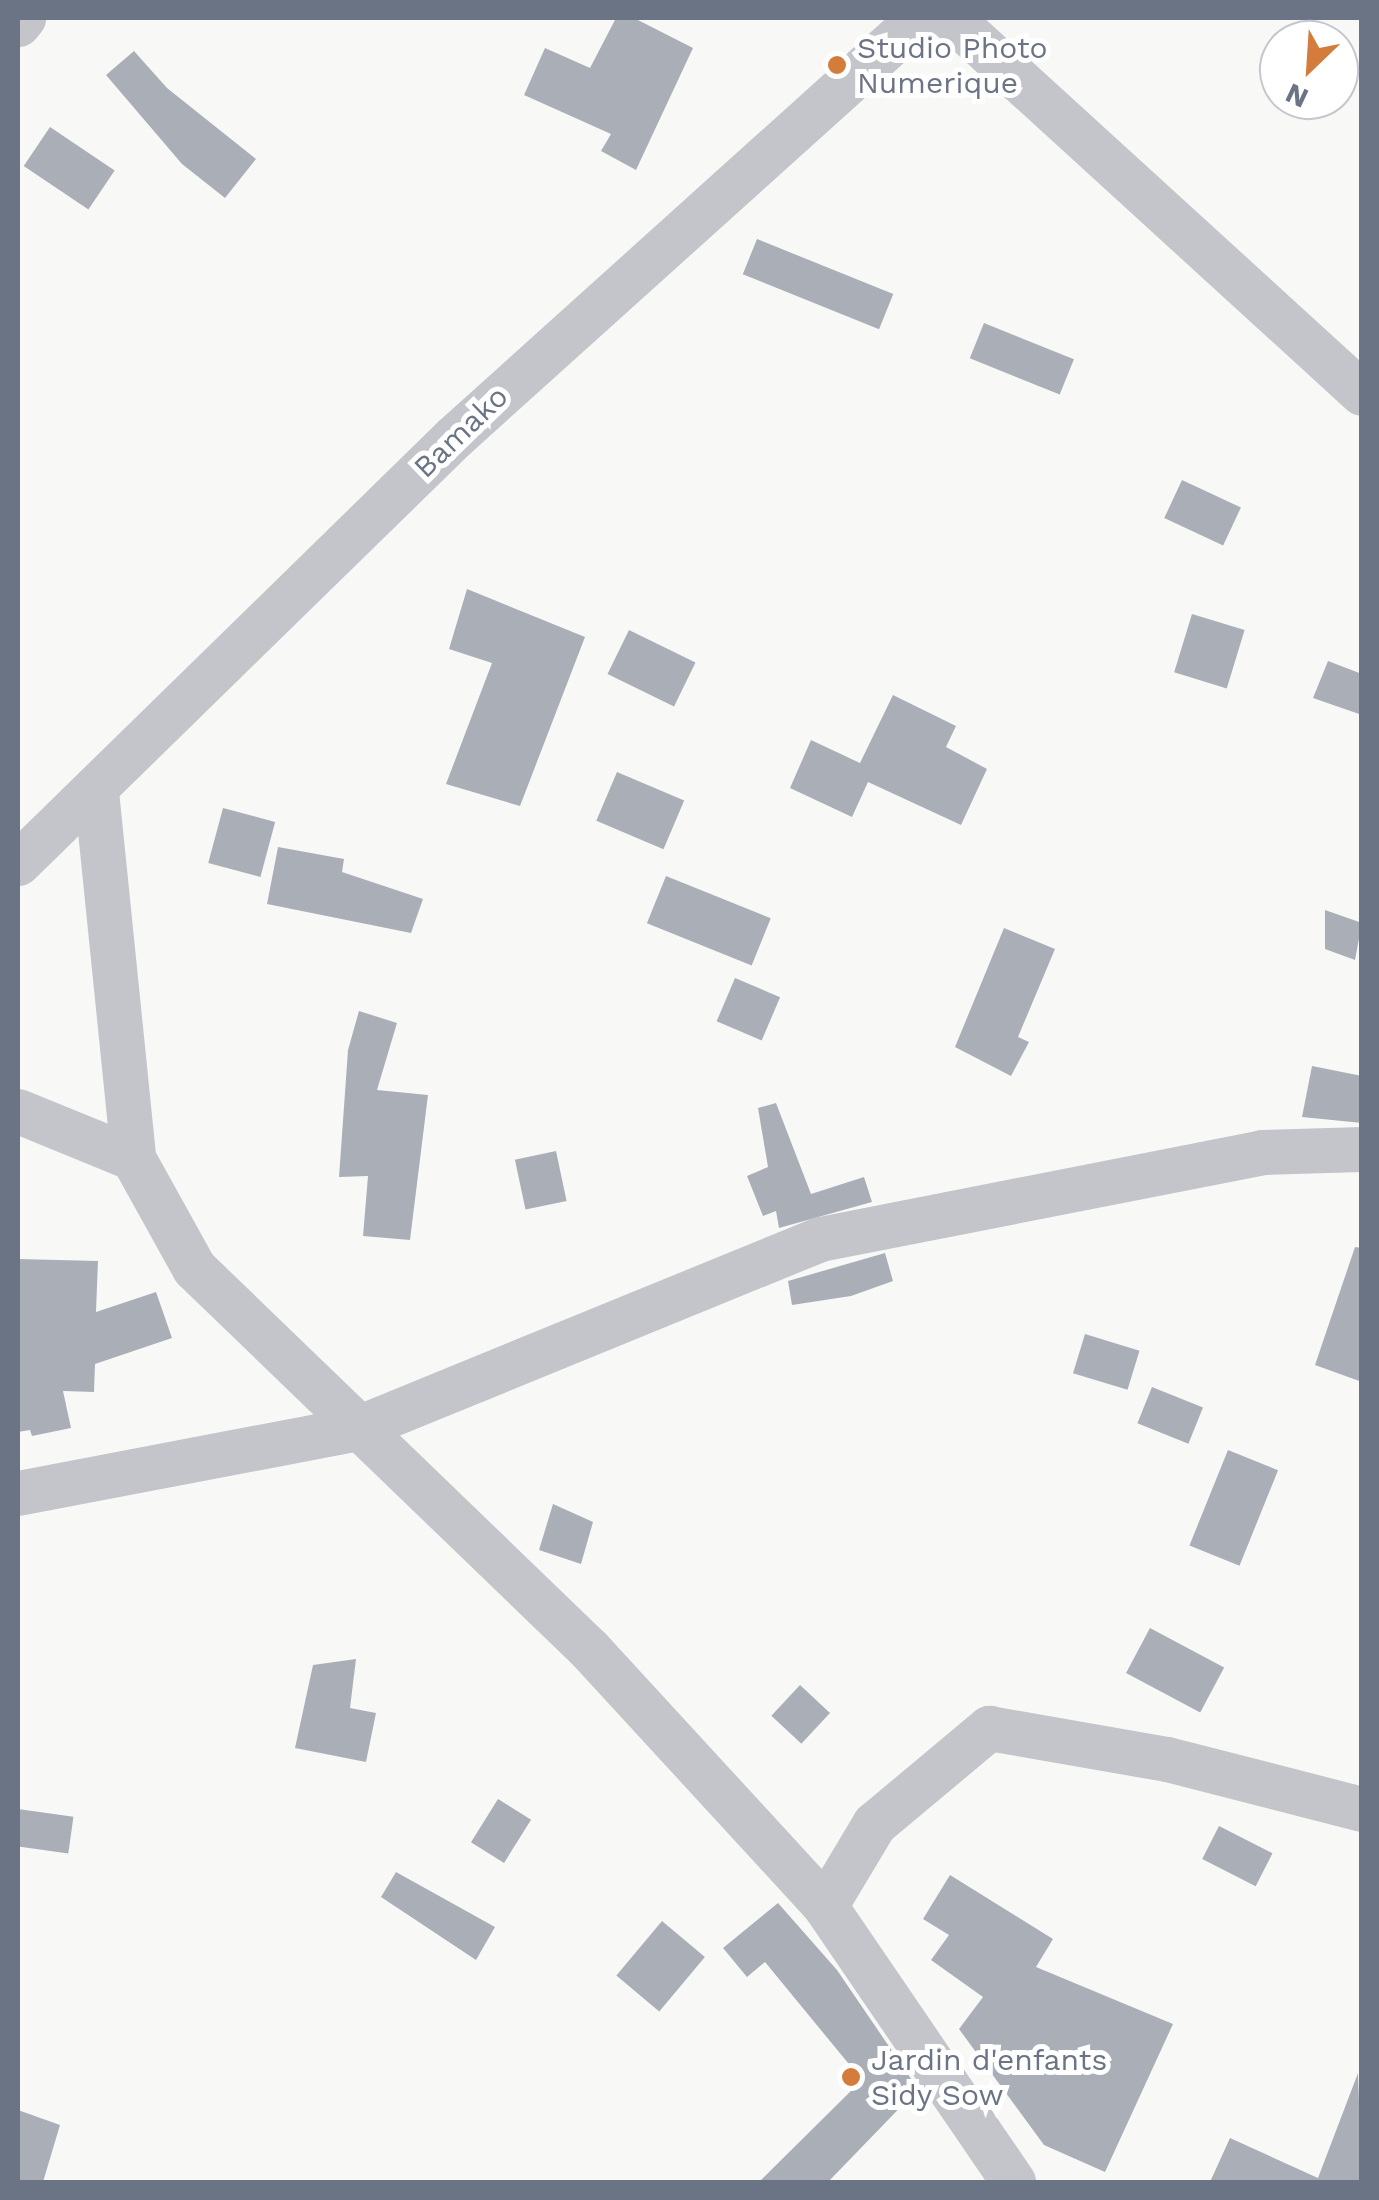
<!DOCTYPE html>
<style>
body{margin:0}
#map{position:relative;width:1379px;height:2200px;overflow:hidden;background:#f8f9f7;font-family:"Work Sans",sans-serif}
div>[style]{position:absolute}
.building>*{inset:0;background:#aaafb7;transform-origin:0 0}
.minor>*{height:45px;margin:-22.5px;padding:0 22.5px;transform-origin:22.5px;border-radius:22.5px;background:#c3c5ca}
.dots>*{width:28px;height:28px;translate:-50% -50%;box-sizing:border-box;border:5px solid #fff;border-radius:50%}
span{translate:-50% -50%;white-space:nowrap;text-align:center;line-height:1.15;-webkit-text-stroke:10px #fff;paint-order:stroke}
.poi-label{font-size:30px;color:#6b7485}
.left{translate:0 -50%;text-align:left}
.street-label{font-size:30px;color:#6b7485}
.frame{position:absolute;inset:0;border:20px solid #6b7485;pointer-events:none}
.north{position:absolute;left:1259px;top:20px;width:100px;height:100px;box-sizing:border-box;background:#fff;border:2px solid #c4c7ce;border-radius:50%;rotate:205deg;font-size:28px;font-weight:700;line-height:40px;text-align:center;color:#6b7485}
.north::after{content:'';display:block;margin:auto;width:35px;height:45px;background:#d37c3c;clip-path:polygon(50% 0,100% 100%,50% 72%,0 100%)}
</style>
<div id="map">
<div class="building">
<i style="clip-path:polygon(616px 18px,634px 18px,693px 48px,636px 170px,601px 151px,611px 134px,524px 95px,545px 48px,590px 68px)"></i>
<i style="clip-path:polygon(134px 51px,167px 88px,256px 159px,225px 198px,182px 164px,106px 75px)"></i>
<i style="left:50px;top:127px;width:78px;height:47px;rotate:34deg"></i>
<i style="left:757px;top:239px;width:147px;height:38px;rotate:22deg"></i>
<i style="left:984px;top:323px;width:97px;height:38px;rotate:22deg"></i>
<i style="left:1182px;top:480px;width:65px;height:42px;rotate:25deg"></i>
<i style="clip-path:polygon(467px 589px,585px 637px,520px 806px,446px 784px,492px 663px,449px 649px)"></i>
<i style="left:1192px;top:614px;width:55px;height:61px;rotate:17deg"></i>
<i style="left:629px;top:630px;width:74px;height:49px;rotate:26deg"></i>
<i style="clip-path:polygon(1328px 661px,1362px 674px,1362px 715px,1313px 698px)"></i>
<i style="clip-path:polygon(893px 695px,956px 726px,946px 747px,987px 769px,961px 825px,868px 782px,852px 817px,790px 788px,811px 740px,860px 763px)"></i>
<i style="left:617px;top:772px;width:73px;height:53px;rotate:23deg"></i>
<i style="left:223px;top:808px;width:54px;height:57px;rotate:15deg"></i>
<i style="clip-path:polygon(278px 847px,344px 859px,342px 872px,423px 899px,411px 933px,267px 904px)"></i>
<i style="left:666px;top:876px;width:113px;height:51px;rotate:22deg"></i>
<i style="clip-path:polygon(1325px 910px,1362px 923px,1355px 960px,1325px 949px)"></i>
<i style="clip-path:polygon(1004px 928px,1055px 949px,1018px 1037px,1029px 1042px,1011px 1076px,955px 1047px)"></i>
<i style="left:735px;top:978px;width:49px;height:47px;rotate:23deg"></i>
<i style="clip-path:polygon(359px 1011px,397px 1023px,377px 1090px,428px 1095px,410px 1240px,363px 1236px,368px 1176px,339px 1177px,348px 1050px)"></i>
<i style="clip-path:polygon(1312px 1066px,1362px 1076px,1362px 1123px,1302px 1117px)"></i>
<i style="clip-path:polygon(776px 1103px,811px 1194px,864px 1177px,872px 1202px,779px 1228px,776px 1211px,763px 1216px,747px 1176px,768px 1167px,758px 1108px)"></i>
<i style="left:556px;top:1151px;width:51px;height:42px;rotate:78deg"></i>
<i style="clip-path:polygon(1355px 1247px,1362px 1248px,1362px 1382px,1315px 1365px)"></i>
<i style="clip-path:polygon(885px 1253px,893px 1281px,851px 1296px,792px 1305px,788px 1281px)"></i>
<i style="clip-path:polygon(18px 1259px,98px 1261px,96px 1312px,156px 1292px,172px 1338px,95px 1364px,94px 1392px,63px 1391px,71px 1428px,32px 1436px,30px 1430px,18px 1432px)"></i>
<i style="left:1085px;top:1334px;width:57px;height:41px;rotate:17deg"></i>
<i style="left:1152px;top:1387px;width:55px;height:39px;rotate:22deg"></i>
<i style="left:1228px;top:1450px;width:54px;height:103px;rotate:22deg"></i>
<i style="clip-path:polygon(553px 1504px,593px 1522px,581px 1564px,539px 1550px)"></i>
<i style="left:1150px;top:1628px;width:84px;height:51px;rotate:28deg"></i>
<i style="clip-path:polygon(356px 1659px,350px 1708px,376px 1713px,366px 1762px,295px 1748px,313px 1665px)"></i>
<i style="left:800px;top:1685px;width:41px;height:42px;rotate:43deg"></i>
<i style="left:498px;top:1799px;width:39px;height:51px;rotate:32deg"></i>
<i style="left:18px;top:1809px;width:56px;height:37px;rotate:8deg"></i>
<i style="left:1219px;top:1826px;width:60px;height:37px;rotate:27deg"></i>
<i style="clip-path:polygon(396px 1872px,495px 1927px,476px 1960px,381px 1897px)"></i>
<i style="clip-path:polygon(950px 1875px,1053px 1939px,1036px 1967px,1173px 2024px,1105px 2172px,1044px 2145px,959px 2029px,983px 1997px,931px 1960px,949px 1935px,923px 1919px)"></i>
<i style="clip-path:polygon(778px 1903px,837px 1970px,918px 2089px,828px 2182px,759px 2182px,862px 2080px,765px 1962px,747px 1977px,723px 1948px)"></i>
<i style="left:662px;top:1921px;width:56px;height:71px;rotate:40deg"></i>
<i style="clip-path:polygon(1358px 2073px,1362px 2182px,1210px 2182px,1230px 2138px,1318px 2178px)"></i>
<i style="clip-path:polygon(18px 2110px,60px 2125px,43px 2182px,18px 2182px)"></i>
</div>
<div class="minor">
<i style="left:951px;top:18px;width:556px;rotate:42.38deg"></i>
<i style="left:18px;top:24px;width:8px;rotate:-50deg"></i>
<i style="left:96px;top:791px;width:369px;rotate:84.2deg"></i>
<i style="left:18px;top:863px;width:610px;rotate:-44.34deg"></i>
<i style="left:454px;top:437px;width:626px;rotate:-42.02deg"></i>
<i style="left:18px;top:1111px;width:124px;rotate:22.2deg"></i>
<i style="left:133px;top:1158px;width:126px;rotate:61deg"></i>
<i style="left:194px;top:1268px;width:549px;rotate:43.97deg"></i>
<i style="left:589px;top:1649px;width:349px;rotate:47.4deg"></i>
<i style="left:825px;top:1906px;width:334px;rotate:55.7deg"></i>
<i style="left:18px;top:1493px;width:343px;rotate:-10.8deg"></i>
<i style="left:355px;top:1429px;width:502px;rotate:-22.23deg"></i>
<i style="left:820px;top:1239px;width:450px;rotate:-11.1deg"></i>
<i style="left:1262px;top:1152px;width:100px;rotate:-1.7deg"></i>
<i style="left:825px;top:1906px;width:96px;rotate:-59.1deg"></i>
<i style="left:874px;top:1824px;width:150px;rotate:-39.9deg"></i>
<i style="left:989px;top:1728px;width:181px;rotate:9.9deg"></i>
<i style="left:1167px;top:1759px;width:201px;rotate:14.4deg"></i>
</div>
<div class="dots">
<i style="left:837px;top:65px;background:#d37c3c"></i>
<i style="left:851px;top:2077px;background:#d37c3c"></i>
</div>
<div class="poi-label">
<span class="left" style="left:857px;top:65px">Studio Photo<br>Numerique</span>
<span class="left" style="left:871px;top:2077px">Jardin d'enfants<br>Sidy Sow</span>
</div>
<div class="street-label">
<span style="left:461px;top:432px;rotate:-44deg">Bamako</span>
</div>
<div class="frame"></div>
<div class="north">N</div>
</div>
